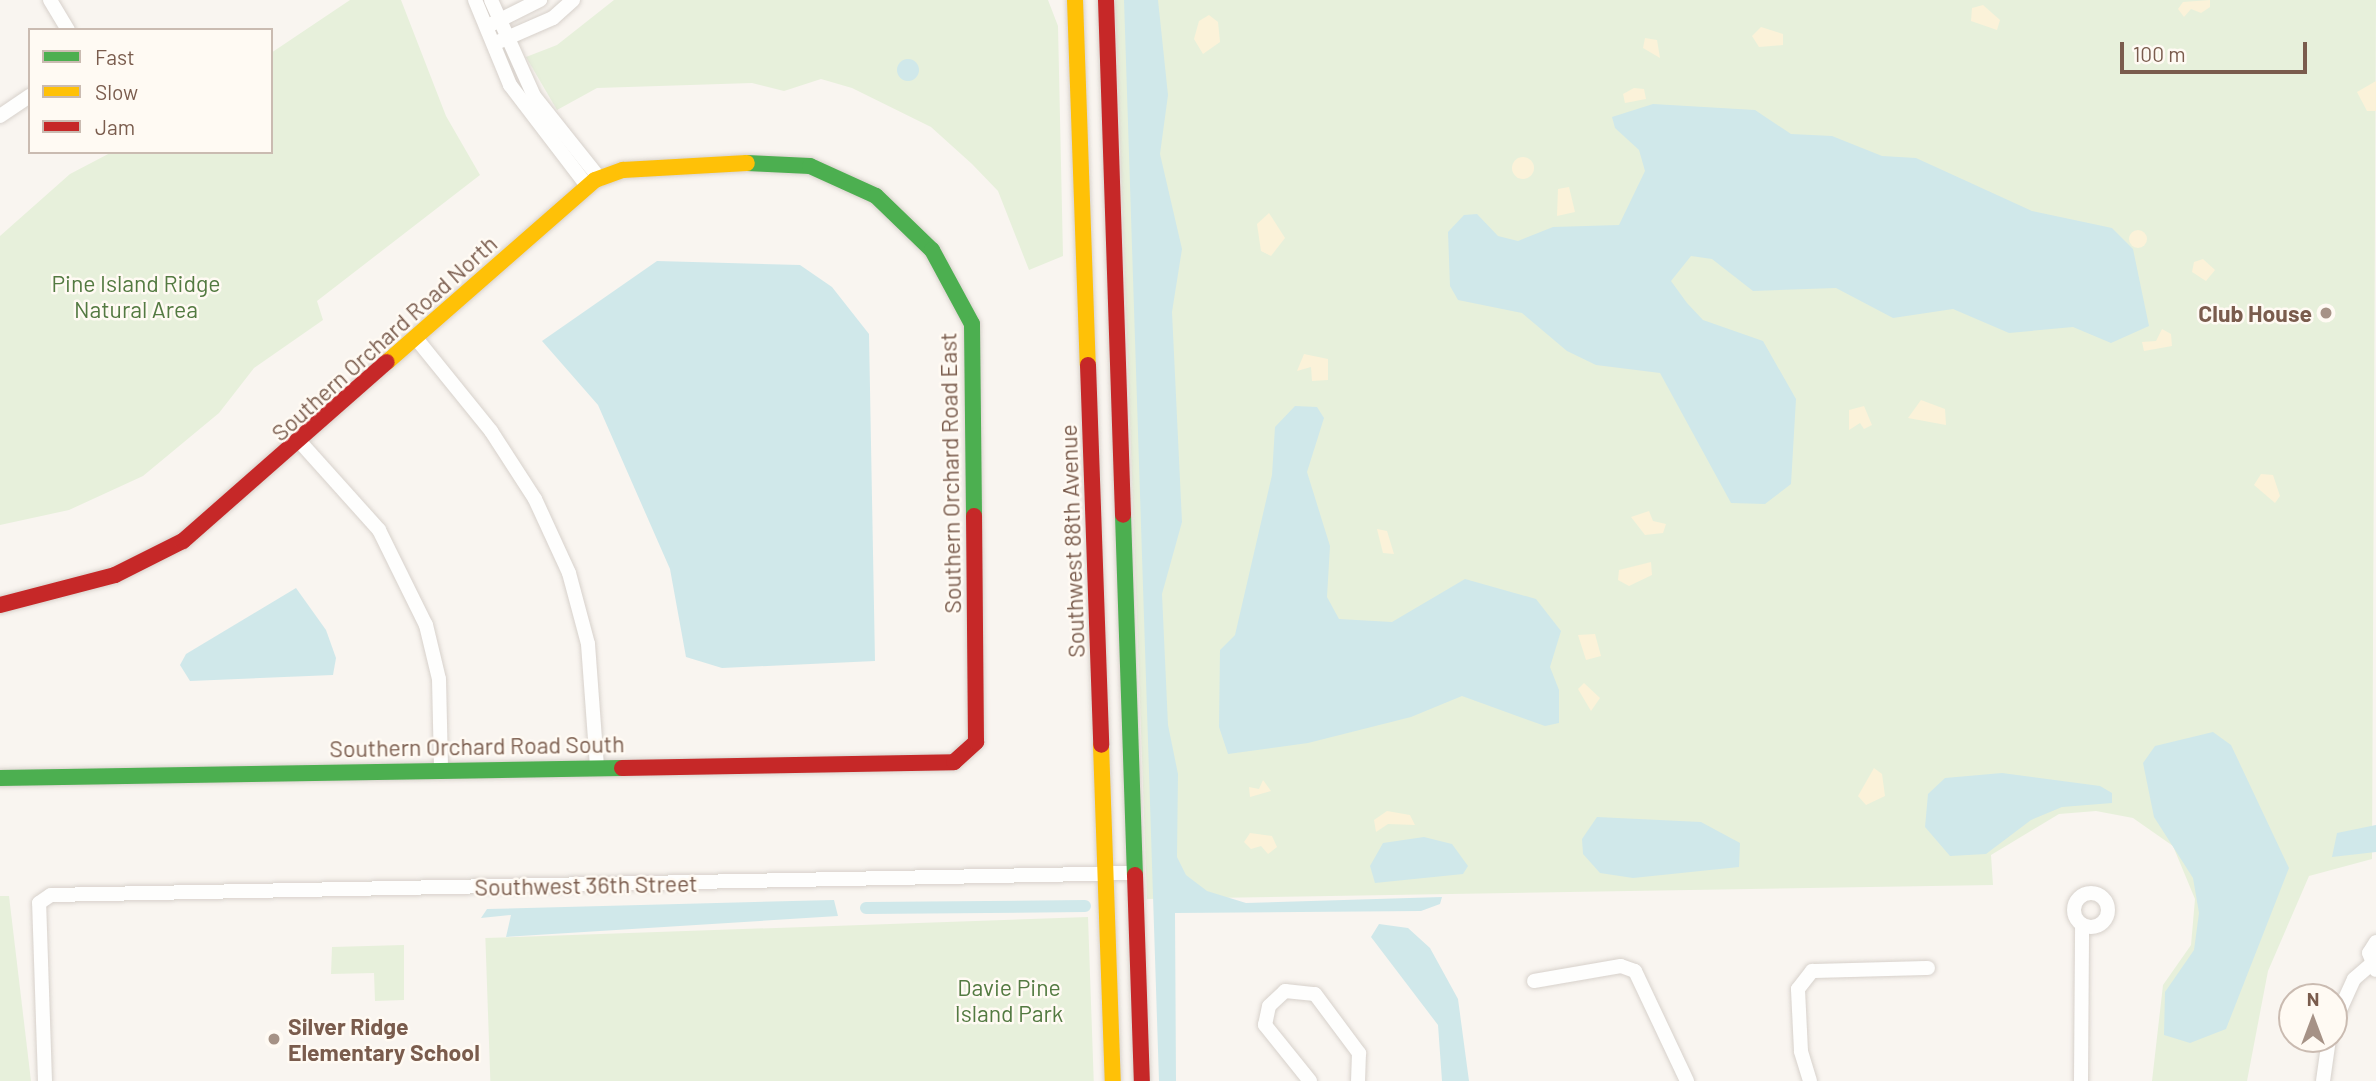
<!DOCTYPE html>
<style>
body{margin:0}
#map{position:relative;width:2376px;height:1081px;overflow:hidden;background:#f9f5f0;font-family:Barlow,sans-serif}
div>[style]{position:absolute}
.green>*{inset:0;background:#e7f0db;transform-origin:0 0}
.sand>*{inset:0;background:#fbf2d9}
.round{border-radius:50%}
.water>*{inset:0;background:#d0e8ea}
.canal>*{height:12px;margin:-6px;padding:0 6px;transform-origin:6px;border-radius:6px;background:#d0e8ea}
.roads{filter:drop-shadow(0 0 2px #d7d1cb) drop-shadow(0 0 2px #d7d1cb)}
.street>*{height:14px;margin:-7px;padding:0 7px;transform-origin:7px;border-radius:7px;background:#fefefd}
.street>.ring{margin:-7px;padding:0;box-sizing:content-box;background:none;border:14px solid #fefefd;border-radius:50%}
.fast>*{height:16px;margin:-8px;padding:0 8px;transform-origin:8px;border-radius:8px;background:#4caf50}
.slow>*{height:16px;margin:-8px;padding:0 8px;transform-origin:8px;border-radius:8px;background:#ffc107}
.jam>*{height:16px;margin:-8px;padding:0 8px;transform-origin:8px;border-radius:8px;background:#c62828}
.dots>*{width:19px;height:19px;translate:-50% -50%;box-sizing:border-box;border:4px solid #fffaf3;border-radius:50%}
span{translate:-50% -50%;white-space:nowrap;text-align:center;line-height:1.15;-webkit-text-stroke:5px #fffaf3;paint-order:stroke}
.park-label{font-size:23px;color:#537a41}
.poi-label{font-size:23px;color:#7a5c4d;font-weight:700}
.right{translate:-100% -50%;text-align:right}
.left{translate:0 -50%;text-align:left}
.street-label{font-size:23px;color:#7a5c4d}
.legend{position:absolute;left:28px;top:28px;width:245px;height:126px;box-sizing:border-box;background:#fffaf3;border:2px solid #cabbb1;margin:0;padding:9px 12px;list-style:none;font-size:21px;color:#7a5c4d}
.legend li{display:flex;align-items:center;gap:14px;height:35px}
.legend b{width:35px;border:2px solid #cabbb1}
.north{position:absolute;left:2278px;top:983px;width:70px;height:70px;box-sizing:border-box;background:#fffaf3;border:2px solid #cabbb1;border-radius:50%;rotate:0deg;font-size:19px;font-weight:700;line-height:28px;text-align:center;color:#7a5c4d}
.north::after{content:'';display:block;margin:auto;width:24px;height:32px;background:#a69286;clip-path:polygon(50% 0,100% 100%,50% 72%,0 100%)}
.scale{position:absolute;left:2120px;top:42px;width:187px;height:32px;box-sizing:border-box;border:4px solid #7a5c4d;border-top:0;padding-left:9px;font-size:21px;line-height:24px;white-space:nowrap;color:#7a5c4d;-webkit-text-stroke:5px #fffaf3;paint-order:stroke}
</style>
<div id="map">
<div class="green">
<i style="clip-path:polygon(350px 0,401px 0,446px 116px,480px 175px,317px 301px,323px 320px,254px 368px,219px 413px,143px 476px,69px 510px,0 525px,0 236px,70px 174px,112px 152px,271px 152px,271px 53px)"></i>
<i style="clip-path:polygon(614px 0,1048px 0,1058px 26px,1063px 256px,1029px 270px,998px 191px,972px 164px,931px 127px,852px 88px,821px 79px,784px 91px,752px 83px,597px 88px,557px 110px,526px 57px,557px 45px)"></i>
<i style="clip-path:polygon(1115px 0,2376px 0,2372px 859px,2309px 876px,2268px 971px,2247px 1081px,2152px 1081px,2163px 985px,2191px 945px,2195px 899px,2173px 846px,2133px 818px,2096px 811px,2059px 814px,1991px 855px,1993px 885px,1147px 899px)"></i>
<i style="clip-path:polygon(0 896px,9px 896px,31px 1081px,0 1081px)"></i>
<i style="left:1088px;top:917px;width:164px;height:603px;rotate:88deg"></i>
<i style="clip-path:polygon(404px 945px,404px 1000px,375px 1001px,374px 973px,331px 974px,332px 947px)"></i>
</div>
<div class="sand">
<i style="clip-path:polygon(2183px 2px,2210px 0,2210px 7px,2201px 13px,2191px 9px,2184px 17px,2178px 9px)"></i>
<i style="clip-path:polygon(1983px 5px,2000px 20px,1997px 30px,1971px 21px,1972px 8px)"></i>
<i style="clip-path:polygon(1209px 15px,1218px 22px,1220px 42px,1203px 54px,1194px 39px,1199px 21px)"></i>
<i style="clip-path:polygon(1761px 27px,1783px 34px,1783px 45px,1759px 47px,1752px 36px)"></i>
<i style="clip-path:polygon(1645px 38px,1657px 40px,1660px 58px,1643px 48px)"></i>
<i style="clip-path:polygon(2376px 81px,2376px 111px,2367px 111px,2357px 92px)"></i>
<i style="clip-path:polygon(1634px 88px,1644px 89px,1646px 99px,1625px 103px,1623px 94px)"></i>
<i class="round" style="left:1512px;top:157px;width:22px;height:22px"></i>
<i style="clip-path:polygon(1569px 187px,1575px 212px,1557px 216px,1558px 189px)"></i>
<i style="clip-path:polygon(1269px 213px,1285px 238px,1271px 256px,1261px 251px,1257px 224px)"></i>
<i class="round" style="left:2129px;top:230px;width:18px;height:18px"></i>
<i style="clip-path:polygon(2203px 259px,2215px 270px,2206px 281px,2192px 272px,2194px 262px)"></i>
<i style="clip-path:polygon(2162px 329px,2171px 334px,2172px 346px,2144px 351px,2142px 342px,2156px 341px)"></i>
<i style="clip-path:polygon(1304px 354px,1328px 359px,1328px 380px,1312px 381px,1311px 367px,1297px 371px)"></i>
<i style="clip-path:polygon(1921px 400px,1945px 409px,1946px 425px,1908px 418px)"></i>
<i style="clip-path:polygon(1864px 406px,1872px 425px,1864px 429px,1860px 423px,1849px 430px,1849px 410px)"></i>
<i style="clip-path:polygon(2273px 475px,2280px 496px,2275px 503px,2254px 485px,2261px 474px)"></i>
<i style="clip-path:polygon(1649px 511px,1653px 521px,1666px 524px,1663px 533px,1645px 535px,1631px 517px)"></i>
<i style="clip-path:polygon(1377px 529px,1387px 531px,1394px 554px,1383px 553px)"></i>
<i style="clip-path:polygon(1651px 562px,1652px 575px,1629px 586px,1618px 580px,1619px 570px)"></i>
<i style="clip-path:polygon(1595px 634px,1601px 656px,1586px 660px,1578px 635px)"></i>
<i style="clip-path:polygon(1584px 683px,1600px 698px,1591px 711px,1578px 689px)"></i>
<i style="clip-path:polygon(1874px 768px,1882px 774px,1885px 796px,1866px 805px,1858px 796px)"></i>
<i style="clip-path:polygon(1263px 780px,1271px 791px,1250px 797px,1249px 787px,1259px 789px)"></i>
<i style="clip-path:polygon(1387px 811px,1410px 815px,1415px 825px,1388px 824px,1376px 832px,1374px 820px)"></i>
<i style="clip-path:polygon(1250px 833px,1272px 836px,1277px 847px,1268px 854px,1261px 846px,1251px 849px,1244px 842px)"></i>
</div>
<div class="water">
<i style="clip-path:polygon(1124px 0,1158px 0,1168px 95px,1160px 154px,1182px 249px,1172px 312px,1182px 522px,1162px 594px,1168px 725px,1178px 774px,1177px 857px,1186px 875px,1207px 891px,1246px 903px,1442px 897px,1440px 904px,1421px 911px,1175px 913px,1176px 1081px,1159px 1081px)"></i>
<i class="round" style="left:897px;top:59px;width:22px;height:22px"></i>
<i style="clip-path:polygon(1653px 104px,1755px 110px,1791px 134px,1832px 136px,1882px 156px,1916px 158px,2032px 211px,2112px 228px,2133px 249px,2149px 326px,2111px 343px,2073px 327px,2009px 333px,1953px 309px,1893px 318px,1836px 288px,1753px 291px,1712px 259px,1691px 256px,1671px 281px,1687px 303px,1703px 320px,1763px 341px,1796px 399px,1791px 484px,1765px 504px,1731px 503px,1660px 373px,1596px 365px,1567px 351px,1522px 313px,1458px 300px,1450px 286px,1448px 232px,1464px 215px,1477px 214px,1498px 236px,1518px 241px,1553px 227px,1619px 225px,1645px 171px,1639px 150px,1615px 128px,1612px 117px)"></i>
<i style="clip-path:polygon(657px 261px,800px 265px,832px 287px,869px 334px,875px 661px,722px 668px,686px 657px,670px 569px,598px 405px,542px 341px)"></i>
<i style="clip-path:polygon(1295px 406px,1317px 407px,1324px 418px,1307px 472px,1330px 546px,1327px 597px,1339px 619px,1392px 622px,1465px 579px,1536px 599px,1561px 631px,1550px 667px,1559px 690px,1559px 723px,1545px 726px,1462px 696px,1411px 717px,1308px 743px,1228px 754px,1219px 727px,1220px 650px,1235px 635px,1272px 475px,1275px 427px)"></i>
<i style="clip-path:polygon(296px 588px,326px 630px,336px 658px,333px 675px,190px 681px,180px 665px,186px 654px)"></i>
<i style="clip-path:polygon(2213px 732px,2231px 745px,2289px 868px,2226px 1029px,2190px 1043px,2164px 1035px,2165px 992px,2194px 950px,2199px 913px,2193px 878px,2154px 817px,2143px 763px,2155px 746px)"></i>
<i style="clip-path:polygon(2002px 773px,2100px 786px,2112px 793px,2112px 803px,2062px 807px,2031px 820px,1986px 854px,1950px 856px,1925px 827px,1928px 794px,1945px 778px)"></i>
<i style="clip-path:polygon(1597px 817px,1701px 822px,1740px 843px,1739px 867px,1633px 878px,1600px 873px,1583px 854px,1582px 839px)"></i>
<i style="clip-path:polygon(2376px 825px,2376px 852px,2332px 857px,2337px 833px)"></i>
<i style="clip-path:polygon(1424px 837px,1452px 844px,1468px 866px,1463px 874px,1375px 883px,1370px 866px,1383px 843px)"></i>
<i style="clip-path:polygon(834px 900px,838px 916px,506px 937px,511px 915px,481px 918px,487px 909px)"></i>
<i style="clip-path:polygon(1379px 924px,1408px 928px,1430px 948px,1458px 999px,1469px 1081px,1442px 1081px,1438px 1025px,1371px 937px)"></i>
</div>
<div class="canal">
<i style="left:866px;top:908px;width:219px;rotate:-0.5deg"></i>
</div>
<div class="roads">
<div class="street">
<i style="left:50px;top:0;width:35px;rotate:59deg"></i>
<i style="left:475px;top:0;width:92px;rotate:67.6deg"></i>
<i style="left:510px;top:85px;width:128px;rotate:52.6deg"></i>
<i style="left:491px;top:0;width:105px;rotate:65.9deg"></i>
<i style="left:534px;top:96px;width:106px;rotate:51.5deg"></i>
<i style="left:492px;top:24px;width:54px;rotate:-26.6deg"></i>
<i style="left:498px;top:42px;width:60px;rotate:-23.6deg"></i>
<i style="left:553px;top:18px;width:27px;rotate:-42deg"></i>
<i style="left:0;top:116px;width:36px;rotate:-34deg"></i>
<i style="left:415px;top:337px;width:121px;rotate:51deg"></i>
<i style="left:491px;top:431px;width:81px;rotate:57.1deg"></i>
<i style="left:535px;top:499px;width:81px;rotate:65.3deg"></i>
<i style="left:569px;top:573px;width:73px;rotate:75deg"></i>
<i style="left:588px;top:644px;width:124px;rotate:85.8deg"></i>
<i style="left:301px;top:443px;width:117px;rotate:48.1deg"></i>
<i style="left:379px;top:530px;width:106px;rotate:63.7deg"></i>
<i style="left:426px;top:625px;width:56px;rotate:76.5deg"></i>
<i style="left:439px;top:679px;width:89px;rotate:88.7deg"></i>
<i class="ring" style="left:2074px;top:893px;width:20px;height:20px"></i>
<i style="left:2376px;top:942px;width:13px;rotate:122deg"></i>
<i style="left:2369px;top:953px;width:18px;rotate:68deg"></i>
<i style="left:1534px;top:981px;width:88px;rotate:-9.8deg"></i>
<i style="left:1621px;top:966px;width:15px;rotate:20deg"></i>
<i style="left:1635px;top:971px;width:122px;rotate:64.7deg"></i>
<i style="left:2334px;top:1023px;width:48px;rotate:-65.6deg"></i>
<i style="left:2354px;top:979px;width:23px;rotate:-41deg"></i>
<i style="left:45px;top:1081px;width:178px;rotate:-91.9deg"></i>
<i style="left:39px;top:903px;width:14px;rotate:-34deg"></i>
<i style="left:51px;top:895px;width:1084px;rotate:-1.16deg"></i>
<i style="left:1310px;top:1081px;width:72px;rotate:-128.8deg"></i>
<i style="left:1265px;top:1025px;width:19px;rotate:-78deg"></i>
<i style="left:1269px;top:1006px;width:22px;rotate:-43deg"></i>
<i style="left:1285px;top:991px;width:30px;rotate:6deg"></i>
<i style="left:1315px;top:994px;width:74px;rotate:53.3deg"></i>
<i style="left:1359px;top:1053px;width:28px;rotate:92deg"></i>
<i style="left:1810px;top:1081px;width:31px;rotate:-107deg"></i>
<i style="left:1801px;top:1051px;width:62px;rotate:-92.8deg"></i>
<i style="left:1798px;top:989px;width:23px;rotate:-52deg"></i>
<i style="left:1812px;top:971px;width:116px;rotate:-1.5deg"></i>
<i style="left:2081px;top:1081px;width:156px;rotate:-89.6deg"></i>
<i style="left:2323px;top:1081px;width:42px;rotate:-81.9deg"></i>
</div>
<div class="fast">
<i style="left:747px;top:163px;width:63px;rotate:2.7deg"></i>
<i style="left:810px;top:166px;width:72px;rotate:24.4deg"></i>
<i style="left:876px;top:196px;width:78px;rotate:44deg"></i>
<i style="left:932px;top:250px;width:84px;rotate:61.6deg"></i>
<i style="left:972px;top:324px;width:192px;rotate:89.4deg"></i>
<i style="left:1123px;top:515px;width:360px;rotate:88.1deg"></i>
<i style="left:0;top:778px;width:622px;rotate:-0.92deg"></i>
</div>
<div class="slow">
<i style="left:1075px;top:0;width:365px;rotate:88deg"></i>
<i style="left:387px;top:362px;width:276px;rotate:-41.2deg"></i>
<i style="left:595px;top:180px;width:30px;rotate:-20deg"></i>
<i style="left:623px;top:170px;width:124px;rotate:-3.2deg"></i>
<i style="left:1101px;top:745px;width:336px;rotate:88deg"></i>
</div>
<div class="jam">
<i style="left:1106px;top:0;width:515px;rotate:88.11deg"></i>
<i style="left:1088px;top:365px;width:380px;rotate:88deg"></i>
<i style="left:0;top:605px;width:119px;rotate:-14.6deg"></i>
<i style="left:115px;top:575px;width:76px;rotate:-26.6deg"></i>
<i style="left:183px;top:541px;width:271px;rotate:-41.3deg"></i>
<i style="left:622px;top:768px;width:332px;rotate:-1deg"></i>
<i style="left:954px;top:762px;width:30px;rotate:-42deg"></i>
<i style="left:976px;top:742px;width:226px;rotate:-90.5deg"></i>
<i style="left:1135px;top:875px;width:206px;rotate:88.1deg"></i>
</div>
</div>
<div class="dots">
<i style="left:2326px;top:313px;background:#a69286"></i>
<i style="left:274px;top:1039px;background:#a69286"></i>
</div>
<div class="park-label">
<span style="left:136px;top:296px">Pine Island Ridge<br>Natural Area</span>
<span style="left:1009px;top:1000px">Davie Pine<br>Island Park</span>
</div>
<div class="poi-label">
<span class="right" style="left:2312px;top:313px">Club House</span>
<span class="left" style="left:288px;top:1039px">Silver Ridge<br>Elementary School</span>
</div>
<div class="street-label">
<span style="left:384px;top:338px;rotate:-42deg">Southern Orchard Road North</span>
<span style="left:950px;top:473px;rotate:-91deg">Southern Orchard Road East</span>
<span style="left:1072px;top:541px;rotate:-92deg">Southwest 88th Avenue</span>
<span style="left:477px;top:746px;rotate:-1deg">Southern Orchard Road South</span>
<span style="left:586px;top:885px;rotate:-1deg">Southwest 36th Street</span>
</div>
<ul class="legend">
<li><b style="height:9px;background:#4caf50"></b>Fast</li>
<li><b style="height:9px;background:#ffc107"></b>Slow</li>
<li><b style="height:9px;background:#c62828"></b>Jam</li>
</ul>
<div class="north">N</div>
<div class="scale">100 m</div>
</div>
